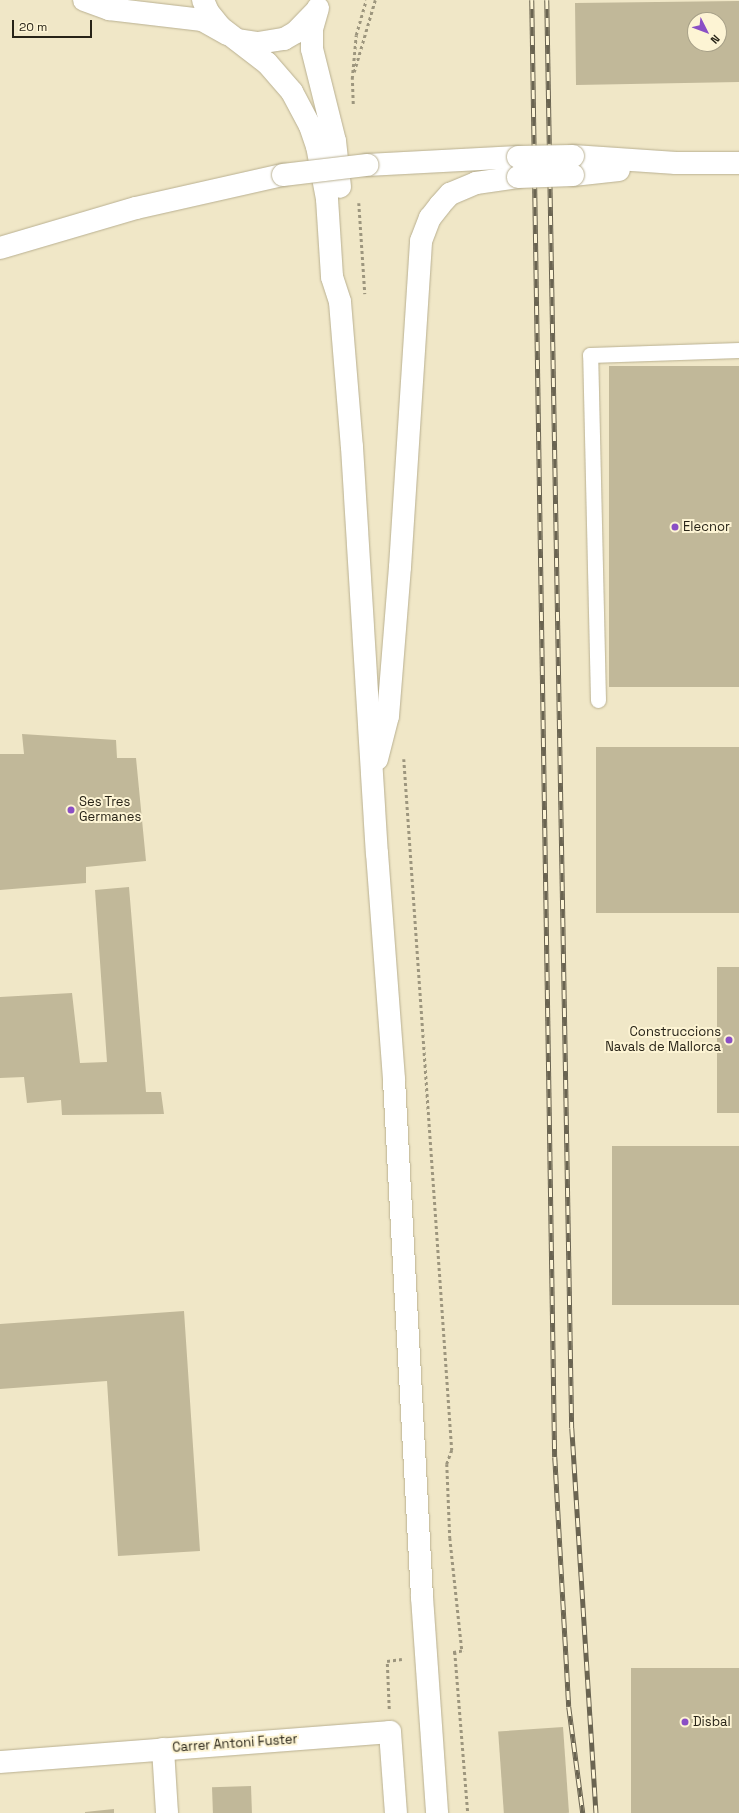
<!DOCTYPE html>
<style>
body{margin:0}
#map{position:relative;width:739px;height:1813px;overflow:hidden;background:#f0e7c7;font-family:"Space Grotesk",sans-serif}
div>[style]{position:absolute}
.building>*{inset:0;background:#c1b899;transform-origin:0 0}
.path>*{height:2.5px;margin-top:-1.25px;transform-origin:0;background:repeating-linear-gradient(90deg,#9d967e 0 3px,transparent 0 6px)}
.roads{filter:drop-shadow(0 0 1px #b9b091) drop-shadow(0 0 1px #b9b091)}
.lane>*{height:15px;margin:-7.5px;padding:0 7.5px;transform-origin:7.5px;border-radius:7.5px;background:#fff}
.street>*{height:22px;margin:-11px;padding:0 11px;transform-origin:11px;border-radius:11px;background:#fff}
.primary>*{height:22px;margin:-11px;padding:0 11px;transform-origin:11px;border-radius:11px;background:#fff}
.rail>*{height:4.5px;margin-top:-2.25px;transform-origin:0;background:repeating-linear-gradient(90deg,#fdf4d4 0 9px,#6a6451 0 18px);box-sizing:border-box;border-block:1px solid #6a6451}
.bridges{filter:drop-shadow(0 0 1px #b9b091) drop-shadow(0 0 1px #b9b091)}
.street-bridge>*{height:22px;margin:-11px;padding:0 11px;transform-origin:11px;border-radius:11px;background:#fff}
.dots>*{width:11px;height:11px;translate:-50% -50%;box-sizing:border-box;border:2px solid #fdf4d4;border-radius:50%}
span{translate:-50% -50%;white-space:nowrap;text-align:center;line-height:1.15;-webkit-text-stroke:4px #fdf4d4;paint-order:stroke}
.poi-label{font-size:13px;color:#272317}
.left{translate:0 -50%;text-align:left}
.right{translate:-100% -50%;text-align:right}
.street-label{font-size:13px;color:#272317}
.north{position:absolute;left:687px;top:12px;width:40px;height:40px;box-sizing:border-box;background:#fdf4d4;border:1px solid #a7a088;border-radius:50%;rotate:132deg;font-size:11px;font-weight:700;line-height:16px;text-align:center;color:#272317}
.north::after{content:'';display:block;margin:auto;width:14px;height:18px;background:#8a4fc5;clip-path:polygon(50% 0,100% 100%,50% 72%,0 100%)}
.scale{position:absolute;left:12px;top:20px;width:80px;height:18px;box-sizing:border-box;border:2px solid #272317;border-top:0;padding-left:5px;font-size:12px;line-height:14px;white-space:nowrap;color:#272317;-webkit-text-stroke:3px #fdf4d4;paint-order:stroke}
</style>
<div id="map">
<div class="building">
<i style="clip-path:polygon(evenodd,739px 1px,739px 82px,576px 85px,575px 3px,739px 1px,695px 20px,719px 20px,719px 44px,695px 44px,695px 20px)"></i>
<i style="left:739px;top:366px;width:321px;height:130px;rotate:90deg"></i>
<i style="clip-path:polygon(22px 734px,116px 740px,117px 758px,136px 758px,146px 861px,86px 867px,86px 883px,0 890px,0 754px,24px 754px)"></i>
<i style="left:739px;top:747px;width:166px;height:143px;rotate:90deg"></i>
<i style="clip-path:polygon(129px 887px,146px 1092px,161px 1092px,164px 1114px,62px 1115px,61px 1100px,27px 1103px,24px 1077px,0 1078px,0 997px,72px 993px,80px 1063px,107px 1062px,95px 890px)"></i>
<i style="left:717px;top:967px;width:22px;height:146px"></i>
<i style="left:739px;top:1146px;width:159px;height:127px;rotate:90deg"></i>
<i style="clip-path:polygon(184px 1311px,200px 1551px,118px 1556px,107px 1381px,0 1389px,0 1324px)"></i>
<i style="left:739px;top:1668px;width:145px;height:108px;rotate:90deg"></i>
<i style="left:563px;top:1727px;width:86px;height:65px;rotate:86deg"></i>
<i style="left:251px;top:1786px;width:27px;height:39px;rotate:88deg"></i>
<i style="clip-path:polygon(114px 1809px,114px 1813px,85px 1813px,85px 1812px)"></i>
</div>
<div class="path">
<i style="left:354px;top:72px;width:75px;rotate:-73.7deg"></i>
<i style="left:353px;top:104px;width:25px;rotate:-92deg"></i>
<i style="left:352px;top:79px;width:44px;rotate:-84.8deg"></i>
<i style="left:356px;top:35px;width:36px;rotate:-74deg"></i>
<i style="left:359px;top:203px;width:91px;rotate:86.2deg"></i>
<i style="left:404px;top:759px;width:693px;rotate:86.03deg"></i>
<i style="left:452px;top:1450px;width:15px;rotate:110deg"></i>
<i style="left:447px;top:1464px;width:74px;rotate:87.7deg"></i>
<i style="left:450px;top:1538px;width:114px;rotate:83.9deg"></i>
<i style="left:462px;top:1651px;width:11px;rotate:170deg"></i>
<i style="left:455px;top:1652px;width:162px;rotate:85.4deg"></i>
<i style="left:389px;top:1709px;width:48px;rotate:-92.4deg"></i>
<i style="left:387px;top:1661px;width:15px;rotate:-8deg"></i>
</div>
<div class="roads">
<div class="lane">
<i style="left:598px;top:700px;width:345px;rotate:-91.3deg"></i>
<i style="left:590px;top:355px;width:149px;rotate:-1.9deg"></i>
</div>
<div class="street">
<i style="left:84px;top:0;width:27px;rotate:20deg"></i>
<i style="left:109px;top:9px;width:94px;rotate:6.7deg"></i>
<i style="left:202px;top:20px;width:29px;rotate:29deg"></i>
<i style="left:573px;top:156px;width:103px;rotate:3.9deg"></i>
<i style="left:676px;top:163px;width:63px"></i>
<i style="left:367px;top:165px;width:151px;rotate:-3deg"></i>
<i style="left:573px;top:175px;width:46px;rotate:-6.2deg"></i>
<i style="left:476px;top:183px;width:42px;rotate:-8.1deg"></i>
<i style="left:0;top:248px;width:142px;rotate:-16.4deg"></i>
<i style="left:136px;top:208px;width:151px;rotate:-12.7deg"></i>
<i style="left:163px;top:1749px;width:64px;rotate:86.4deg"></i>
<i style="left:0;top:1762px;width:391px;rotate:-4.4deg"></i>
<i style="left:390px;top:1732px;width:81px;rotate:85.8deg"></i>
</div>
<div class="primary">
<i style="left:203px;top:0;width:13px;rotate:67deg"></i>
<i style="left:208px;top:12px;width:19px;rotate:51deg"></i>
<i style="left:220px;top:27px;width:59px;rotate:37.5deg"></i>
<i style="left:267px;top:63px;width:38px;rotate:49deg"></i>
<i style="left:292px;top:92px;width:38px;rotate:62deg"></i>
<i style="left:310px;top:126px;width:21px;rotate:71deg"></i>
<i style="left:317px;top:146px;width:54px;rotate:79.3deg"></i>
<i style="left:327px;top:199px;width:78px;rotate:86.3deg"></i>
<i style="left:332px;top:277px;width:26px;rotate:72deg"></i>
<i style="left:340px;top:302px;width:145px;rotate:85.3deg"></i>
<i style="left:352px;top:447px;width:407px;rotate:86.5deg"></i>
<i style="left:377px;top:853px;width:228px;rotate:85.7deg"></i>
<i style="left:394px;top:1080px;width:518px;rotate:86.9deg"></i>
<i style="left:422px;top:1597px;width:217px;rotate:86deg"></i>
<i style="left:318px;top:8px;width:22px;rotate:106deg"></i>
<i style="left:312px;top:29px;width:20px;rotate:90deg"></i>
<i style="left:312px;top:49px;width:95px;rotate:76deg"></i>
<i style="left:335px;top:141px;width:46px;rotate:83.8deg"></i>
<i style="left:238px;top:40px;width:20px;rotate:9deg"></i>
<i style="left:258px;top:43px;width:26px;rotate:-9deg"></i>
<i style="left:284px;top:39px;width:14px;rotate:-30deg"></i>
<i style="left:296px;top:32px;width:30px;rotate:-46deg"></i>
<i style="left:377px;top:759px;width:44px;rotate:-75.7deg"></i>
<i style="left:388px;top:716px;width:149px;rotate:-85.4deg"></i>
<i style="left:400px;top:567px;width:327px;rotate:-86.3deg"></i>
<i style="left:421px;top:241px;width:25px;rotate:-69deg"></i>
<i style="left:430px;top:218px;width:16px;rotate:-52deg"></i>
<i style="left:440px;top:205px;width:15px;rotate:-48deg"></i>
<i style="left:450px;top:194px;width:28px;rotate:-23deg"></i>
</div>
</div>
<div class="rail">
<i style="left:532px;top:0;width:1457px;rotate:89.1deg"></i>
<i style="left:555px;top:1457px;width:250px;rotate:86.8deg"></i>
<i style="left:569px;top:1707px;width:107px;rotate:82.5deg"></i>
<i style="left:547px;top:0;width:1428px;rotate:89deg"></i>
<i style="left:572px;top:1428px;width:386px;rotate:86.4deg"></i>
</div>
<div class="bridges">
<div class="street-bridge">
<i style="left:518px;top:157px;width:55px;rotate:-1deg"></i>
<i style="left:283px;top:175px;width:85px;rotate:-6.8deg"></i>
<i style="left:518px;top:177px;width:55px;rotate:-2.1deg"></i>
</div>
</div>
<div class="dots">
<i style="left:675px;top:527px;background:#8a4fc5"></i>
<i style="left:71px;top:810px;background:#8a4fc5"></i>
<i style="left:729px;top:1040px;background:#8a4fc5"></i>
<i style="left:685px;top:1722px;background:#8a4fc5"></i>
</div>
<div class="poi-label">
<span class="left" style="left:683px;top:527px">Elecnor</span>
<span class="left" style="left:79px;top:810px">Ses Tres<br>Germanes</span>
<span class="right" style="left:721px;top:1040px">Construccions<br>Navals de Mallorca</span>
<span class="left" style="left:693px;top:1722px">Disbal</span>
</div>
<div class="street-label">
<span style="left:235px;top:1744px;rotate:-4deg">Carrer Antoni Fuster</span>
</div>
<div class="north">N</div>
<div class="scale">20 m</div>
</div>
